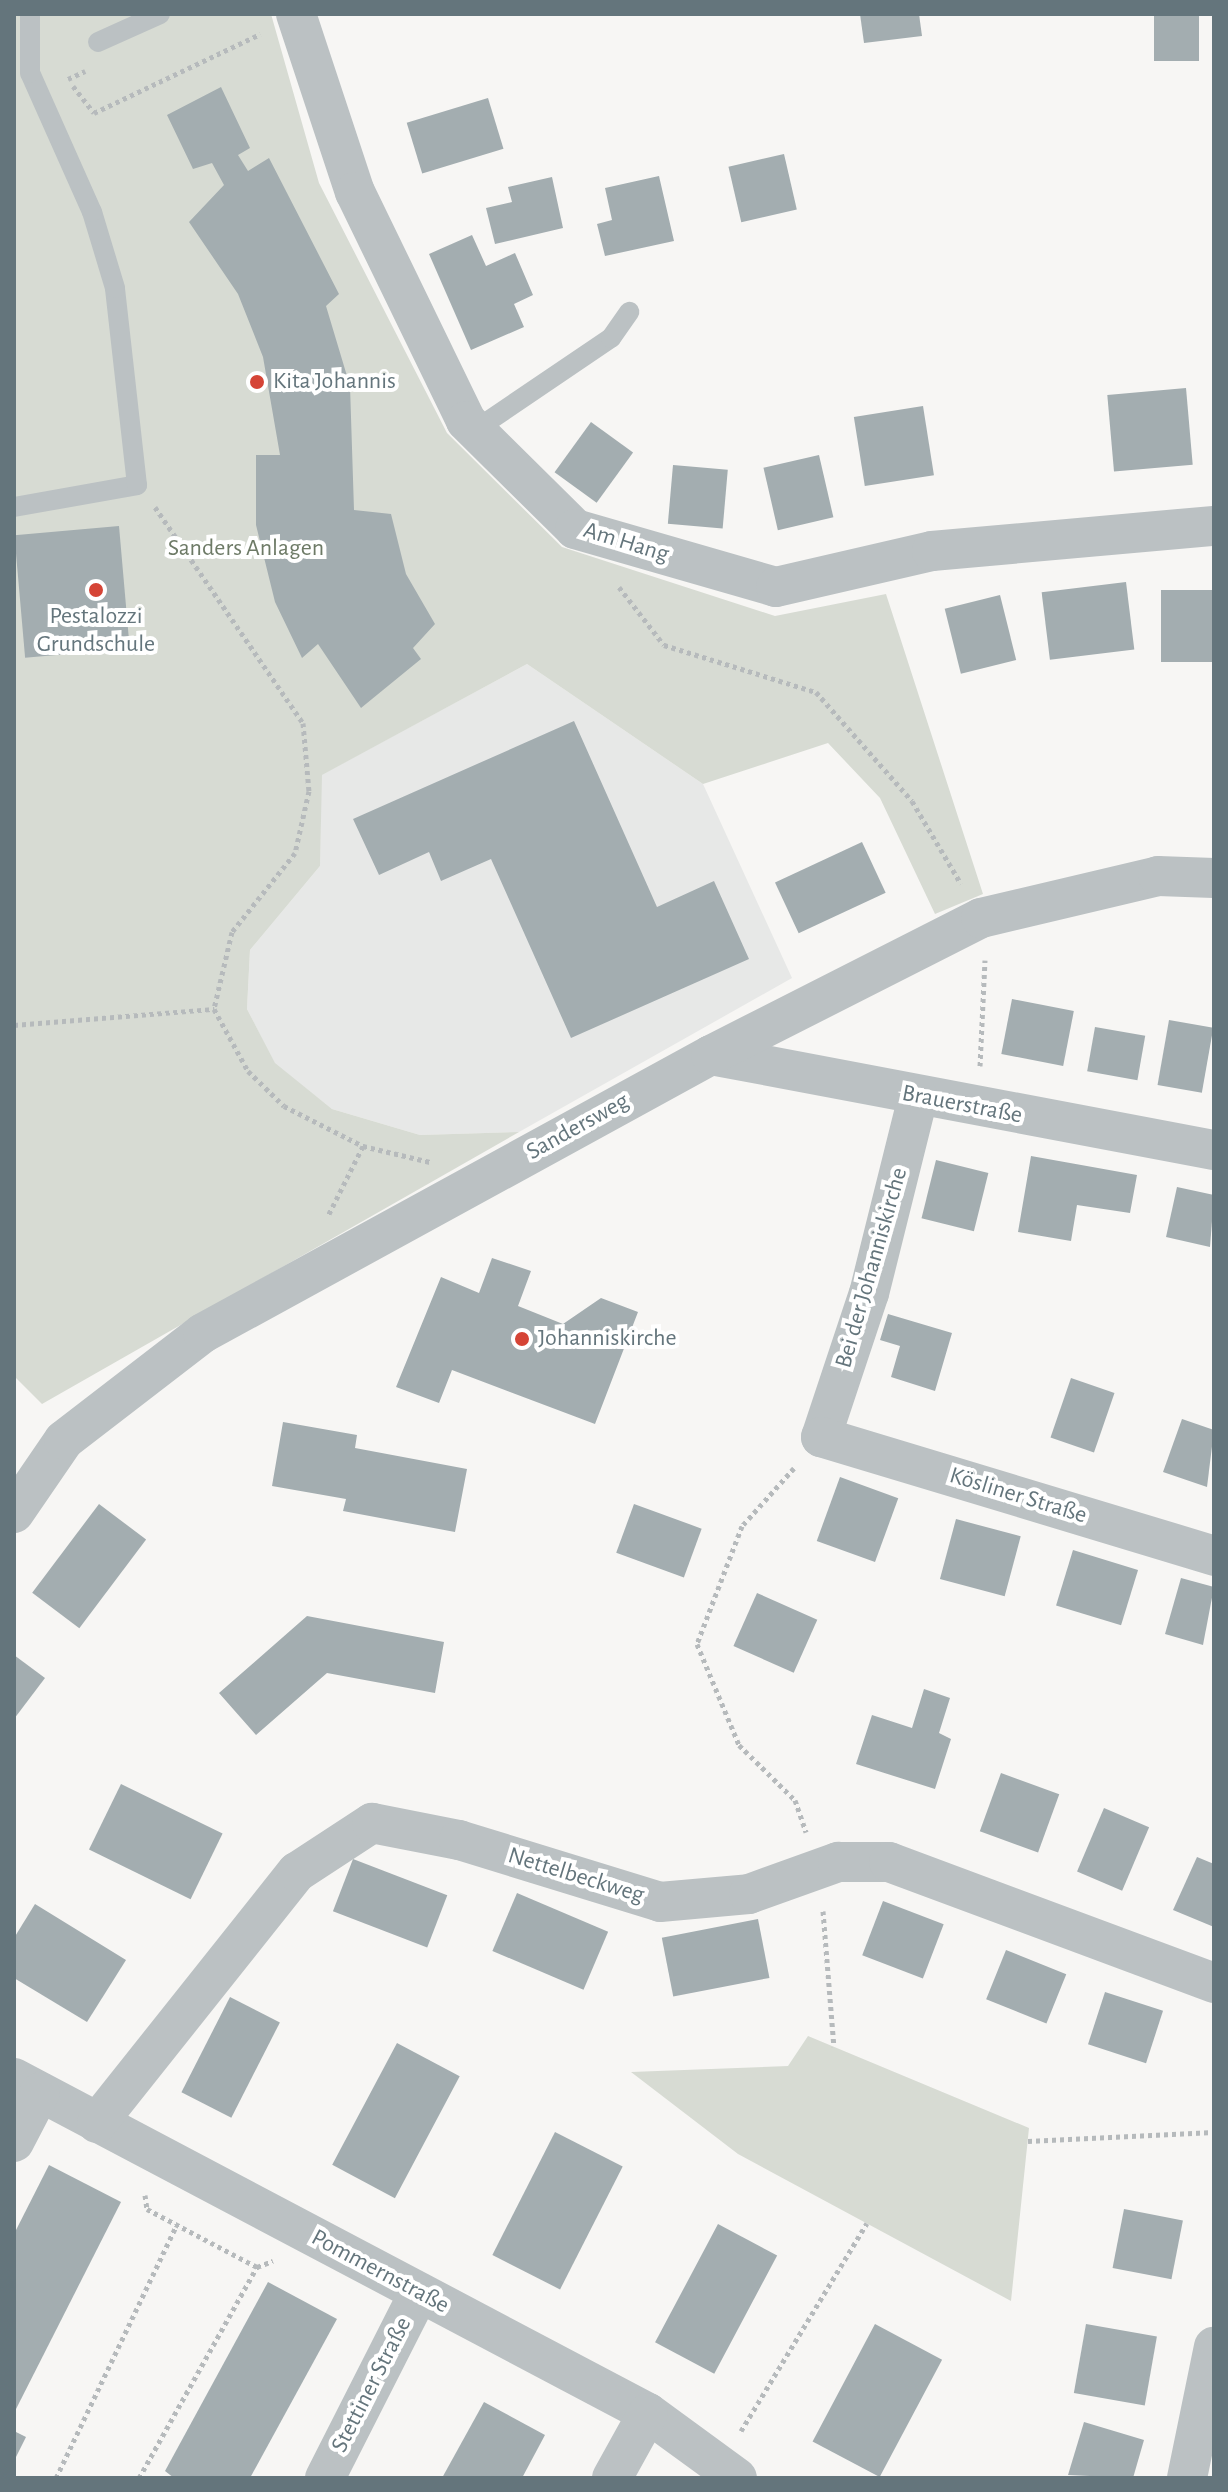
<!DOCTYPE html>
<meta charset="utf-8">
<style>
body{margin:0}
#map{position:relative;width:1228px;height:2492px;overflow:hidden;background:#f7f6f4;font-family:"Alegreya Sans",sans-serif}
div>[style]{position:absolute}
.built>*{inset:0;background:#e7e8e7}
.green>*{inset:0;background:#d7dbd3}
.building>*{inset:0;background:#a3adb0;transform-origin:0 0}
.path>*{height:5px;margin-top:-2.5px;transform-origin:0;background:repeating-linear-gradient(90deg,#b6babc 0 4px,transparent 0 8px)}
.lane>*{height:20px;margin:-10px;padding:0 10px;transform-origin:10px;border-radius:10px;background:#bbc1c3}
.street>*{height:40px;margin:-20px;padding:0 20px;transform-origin:20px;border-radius:20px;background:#bbc1c3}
.dots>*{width:22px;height:22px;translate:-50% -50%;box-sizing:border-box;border:4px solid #fff;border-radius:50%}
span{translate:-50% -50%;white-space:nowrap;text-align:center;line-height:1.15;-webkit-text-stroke:8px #fff;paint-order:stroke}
.poi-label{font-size:24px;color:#64757c}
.left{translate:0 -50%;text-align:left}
.street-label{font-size:24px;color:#64757c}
.park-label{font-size:24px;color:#6d7a66}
.frame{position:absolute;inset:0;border:16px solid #64757c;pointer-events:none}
</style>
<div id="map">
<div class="built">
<i style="clip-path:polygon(527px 664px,703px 784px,792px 978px,519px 1132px,420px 1135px,332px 1109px,275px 1064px,247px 1009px,250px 950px,320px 866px,321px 775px)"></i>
</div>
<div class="green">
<i style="clip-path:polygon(14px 14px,271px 14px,319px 183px,447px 433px,562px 547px,775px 616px,886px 594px,983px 894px,935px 914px,880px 798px,828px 743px,703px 784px,527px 664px,322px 775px,320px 866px,250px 950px,247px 1009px,275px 1063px,332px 1109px,420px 1135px,519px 1132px,42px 1404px,14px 1376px)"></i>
<i style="clip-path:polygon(808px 2036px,1029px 2128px,1011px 2301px,738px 2154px,631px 2072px,788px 2066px)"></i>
</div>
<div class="building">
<i style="clip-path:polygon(860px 14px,919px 14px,922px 36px,864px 43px)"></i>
<i style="left:1154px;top:14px;width:45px;height:47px"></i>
<i style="clip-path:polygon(221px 87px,250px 148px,238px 155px,248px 171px,269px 158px,339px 294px,326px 306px,350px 386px,354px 510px,391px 514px,406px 574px,435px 624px,413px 648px,421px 659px,361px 708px,318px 644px,302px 658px,275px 602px,256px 525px,256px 455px,280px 455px,263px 357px,238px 294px,189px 222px,224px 185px,212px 163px,193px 169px,167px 115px)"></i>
<i style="left:488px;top:98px;width:53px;height:85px;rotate:73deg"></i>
<i style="left:784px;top:154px;width:57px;height:57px;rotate:77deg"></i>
<i style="clip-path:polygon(659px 176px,674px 241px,605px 256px,597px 224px,612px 220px,605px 188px)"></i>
<i style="clip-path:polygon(552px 177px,563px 228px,495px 244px,486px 208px,512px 202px,508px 187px)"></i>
<i style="clip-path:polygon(472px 235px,486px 266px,515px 253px,533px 295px,514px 304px,524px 327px,471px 350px,429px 254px)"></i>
<i style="left:1186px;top:388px;width:77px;height:79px;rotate:85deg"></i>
<i style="left:923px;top:406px;width:70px;height:70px;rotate:81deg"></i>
<i style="left:591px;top:422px;width:52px;height:62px;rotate:36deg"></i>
<i style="left:819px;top:455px;width:64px;height:57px;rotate:77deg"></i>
<i style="left:673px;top:465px;width:55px;height:59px;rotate:5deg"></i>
<i style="left:119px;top:526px;width:123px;height:105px;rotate:85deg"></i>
<i style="left:1126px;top:582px;width:68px;height:85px;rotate:83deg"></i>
<i style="left:1214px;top:590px;width:72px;height:53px;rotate:90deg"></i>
<i style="left:1000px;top:595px;width:67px;height:57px;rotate:76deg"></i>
<i style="clip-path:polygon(574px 721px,657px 907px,714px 881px,749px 959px,571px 1038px,491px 859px,441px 881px,429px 852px,379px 875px,353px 819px)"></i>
<i style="left:862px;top:842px;width:56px;height:96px;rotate:65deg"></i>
<i style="left:1012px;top:999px;width:63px;height:56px;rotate:11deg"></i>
<i style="left:1169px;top:1020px;width:45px;height:66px;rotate:10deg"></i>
<i style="left:1095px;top:1027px;width:51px;height:45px;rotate:10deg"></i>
<i style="clip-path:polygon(1031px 1156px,1137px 1175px,1130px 1213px,1077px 1205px,1071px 1241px,1018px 1232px)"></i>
<i style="left:936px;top:1160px;width:54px;height:60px;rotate:14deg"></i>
<i style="clip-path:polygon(1177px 1187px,1214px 1195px,1210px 1247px,1166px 1237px)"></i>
<i style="clip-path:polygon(492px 1258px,531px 1271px,518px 1306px,563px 1324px,601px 1298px,638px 1312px,595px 1424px,452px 1370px,439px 1403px,396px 1387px,441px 1277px,479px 1293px)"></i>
<i style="clip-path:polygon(888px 1314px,952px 1333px,935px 1391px,891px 1377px,900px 1346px,880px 1340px)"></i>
<i style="left:1071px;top:1378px;width:46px;height:63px;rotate:19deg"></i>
<i style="clip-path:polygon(1182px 1419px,1214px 1430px,1207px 1487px,1163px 1472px)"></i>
<i style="clip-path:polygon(283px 1422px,357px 1435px,355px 1448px,467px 1469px,455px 1532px,343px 1511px,346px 1499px,272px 1486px)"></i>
<i style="left:840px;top:1477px;width:62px;height:68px;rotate:20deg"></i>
<i style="left:99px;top:1504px;width:59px;height:111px;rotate:37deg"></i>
<i style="left:634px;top:1504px;width:72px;height:52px;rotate:20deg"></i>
<i style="left:956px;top:1519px;width:67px;height:62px;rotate:15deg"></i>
<i style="left:1073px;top:1550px;width:68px;height:58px;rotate:17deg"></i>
<i style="clip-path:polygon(1181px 1578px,1214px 1587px,1203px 1645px,1165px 1634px)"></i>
<i style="left:757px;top:1593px;width:66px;height:58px;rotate:24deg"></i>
<i style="clip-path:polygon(307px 1616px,444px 1642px,435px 1693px,327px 1673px,256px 1735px,219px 1693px)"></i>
<i style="clip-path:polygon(14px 1655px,45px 1678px,14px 1719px)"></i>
<i style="clip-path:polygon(924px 1689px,950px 1698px,939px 1733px,951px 1739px,935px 1789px,856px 1764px,872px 1715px,912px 1728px)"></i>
<i style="left:1001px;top:1773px;width:62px;height:62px;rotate:20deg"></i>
<i style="left:121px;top:1784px;width:113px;height:73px;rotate:26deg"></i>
<i style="left:1104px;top:1808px;width:49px;height:69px;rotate:23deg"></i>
<i style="clip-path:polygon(1197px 1857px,1214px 1864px,1214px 1927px,1173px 1910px)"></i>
<i style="left:353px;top:1859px;width:101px;height:56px;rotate:21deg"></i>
<i style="left:517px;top:1893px;width:99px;height:63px;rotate:23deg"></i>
<i style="left:883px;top:1901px;width:65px;height:58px;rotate:21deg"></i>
<i style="clip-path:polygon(35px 1904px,126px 1960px,87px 2022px,14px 1978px,14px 1938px)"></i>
<i style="left:758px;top:1919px;width:60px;height:98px;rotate:79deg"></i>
<i style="left:1006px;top:1950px;width:65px;height:53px;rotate:22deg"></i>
<i style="left:1105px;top:1992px;width:61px;height:55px;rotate:18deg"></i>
<i style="left:230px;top:1997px;width:56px;height:107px;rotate:27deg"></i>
<i style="left:397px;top:2043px;width:71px;height:138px;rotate:28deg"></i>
<i style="left:555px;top:2132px;width:76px;height:138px;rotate:27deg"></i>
<i style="clip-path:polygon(49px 2165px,121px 2202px,14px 2413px,14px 2234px)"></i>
<i style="left:1124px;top:2209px;width:60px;height:60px;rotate:11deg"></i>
<i style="left:718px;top:2224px;width:67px;height:134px;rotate:28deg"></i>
<i style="clip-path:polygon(268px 2282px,337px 2319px,250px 2478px,174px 2478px,165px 2471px)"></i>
<i style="left:875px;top:2324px;width:76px;height:133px;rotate:28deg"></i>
<i style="left:1086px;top:2324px;width:72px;height:70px;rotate:10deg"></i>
<i style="clip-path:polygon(484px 2402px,545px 2435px,522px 2478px,442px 2478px)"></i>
<i style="clip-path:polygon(1084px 2422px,1144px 2440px,1133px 2478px,1068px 2475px)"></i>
<i style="clip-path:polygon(14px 2431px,26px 2437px,14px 2461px)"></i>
</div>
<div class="path">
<i style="left:68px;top:79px;width:19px;rotate:-25deg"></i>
<i style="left:73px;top:86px;width:34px;rotate:52deg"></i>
<i style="left:94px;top:113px;width:184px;rotate:-25.4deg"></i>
<i style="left:155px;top:507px;width:262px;rotate:55.6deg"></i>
<i style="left:303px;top:723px;width:68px;rotate:85deg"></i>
<i style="left:309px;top:791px;width:64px;rotate:102.7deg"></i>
<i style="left:295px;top:853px;width:101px;rotate:128.6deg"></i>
<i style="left:232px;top:932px;width:79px;rotate:103.2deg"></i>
<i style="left:214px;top:1009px;width:71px;rotate:61.3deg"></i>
<i style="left:248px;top:1071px;width:50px;rotate:44.2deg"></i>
<i style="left:284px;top:1106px;width:89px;rotate:26.9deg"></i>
<i style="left:363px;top:1146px;width:78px;rotate:116.6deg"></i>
<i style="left:619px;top:587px;width:73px;rotate:52.2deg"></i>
<i style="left:664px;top:645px;width:159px;rotate:17.2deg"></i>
<i style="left:816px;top:692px;width:145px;rotate:48.6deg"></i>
<i style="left:912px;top:801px;width:96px;rotate:59.4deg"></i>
<i style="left:14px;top:1025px;width:201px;rotate:-4.6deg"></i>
<i style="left:980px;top:1066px;width:106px;rotate:-87.3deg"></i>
<i style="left:363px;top:1146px;width:69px;rotate:13.4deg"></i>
<i style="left:794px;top:1468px;width:78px;rotate:131.9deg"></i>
<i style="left:742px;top:1526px;width:126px;rotate:110.9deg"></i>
<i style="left:697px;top:1644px;width:109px;rotate:67.4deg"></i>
<i style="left:739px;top:1745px;width:78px;rotate:44.5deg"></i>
<i style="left:795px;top:1800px;width:34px;rotate:71deg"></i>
<i style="left:823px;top:1911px;width:136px;rotate:85.4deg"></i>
<i style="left:1028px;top:2141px;width:186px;rotate:-2.8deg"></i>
<i style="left:145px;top:2195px;width:14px;rotate:82deg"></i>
<i style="left:147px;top:2209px;width:124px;rotate:27.8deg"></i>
<i style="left:741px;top:2431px;width:243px;rotate:-58.8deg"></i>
<i style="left:56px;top:2478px;width:281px;rotate:-64.5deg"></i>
<i style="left:139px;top:2478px;width:242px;rotate:-60.8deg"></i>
<i style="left:257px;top:2267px;width:17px;rotate:-21deg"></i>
</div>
<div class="lane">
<i style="left:98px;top:42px;width:68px;rotate:-24.3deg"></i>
<i style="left:475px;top:430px;width:164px;rotate:-34.1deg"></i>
<i style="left:611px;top:338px;width:32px;rotate:-55deg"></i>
<i style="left:14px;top:507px;width:125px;rotate:-10.1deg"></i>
<i style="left:137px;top:485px;width:198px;rotate:-96.4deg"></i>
<i style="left:115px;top:288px;width:79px;rotate:-106.8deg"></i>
<i style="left:92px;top:212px;width:152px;rotate:-114deg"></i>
<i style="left:30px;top:73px;width:59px;rotate:-90deg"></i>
</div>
<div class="street">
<i style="left:296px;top:14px;width:188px;rotate:71.7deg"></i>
<i style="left:355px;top:192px;width:254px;rotate:64.1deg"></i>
<i style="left:466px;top:421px;width:153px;rotate:44.7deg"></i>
<i style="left:575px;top:529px;width:209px;rotate:16.1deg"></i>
<i style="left:776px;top:587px;width:160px;rotate:-13deg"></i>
<i style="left:932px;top:551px;width:283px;rotate:-5.1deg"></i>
<i style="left:711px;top:1055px;width:512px;rotate:10.7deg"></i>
<i style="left:918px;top:1097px;width:202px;rotate:104deg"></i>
<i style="left:869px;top:1293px;width:152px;rotate:108.4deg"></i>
<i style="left:821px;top:1437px;width:411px;rotate:16.8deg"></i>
<i style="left:14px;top:1513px;width:88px;rotate:-55.6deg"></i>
<i style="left:64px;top:1440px;width:175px;rotate:-37.6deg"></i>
<i style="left:203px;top:1333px;width:579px;rotate:-28.69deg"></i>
<i style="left:711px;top:1055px;width:303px;rotate:-26.9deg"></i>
<i style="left:981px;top:918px;width:182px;rotate:-13.3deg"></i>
<i style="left:1158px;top:876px;width:56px;rotate:2deg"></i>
<i style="left:14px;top:2078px;width:717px;rotate:27.85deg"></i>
<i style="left:648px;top:2413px;width:110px;rotate:36.1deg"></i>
<i style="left:97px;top:2123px;width:321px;rotate:-51.5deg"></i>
<i style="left:297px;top:1872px;width:90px;rotate:-33.2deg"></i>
<i style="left:372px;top:1823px;width:89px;rotate:11.1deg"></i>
<i style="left:459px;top:1840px;width:210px;rotate:17.1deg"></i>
<i style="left:660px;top:1902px;width:89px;rotate:-5.1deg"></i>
<i style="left:749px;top:1894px;width:95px;rotate:-19.8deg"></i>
<i style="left:838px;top:1862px;width:51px"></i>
<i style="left:889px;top:1862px;width:347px;rotate:20.4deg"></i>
<i style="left:14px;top:2142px;width:56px;rotate:-62.5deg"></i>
<i style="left:325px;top:2478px;width:208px;rotate:-63.1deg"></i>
<i style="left:612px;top:2478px;width:74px;rotate:-61deg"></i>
<i style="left:1187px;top:2478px;width:134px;rotate:-78.4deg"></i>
</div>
<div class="dots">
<i style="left:257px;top:382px;background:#d54436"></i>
<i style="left:96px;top:590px;background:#d54436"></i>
<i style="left:522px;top:1339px;background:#d54436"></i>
</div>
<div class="poi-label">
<span class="left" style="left:273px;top:382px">Kita Johannis</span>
<span style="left:96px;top:631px">Pestalozzi<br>Grundschule</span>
<span class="left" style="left:538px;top:1339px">Johanniskirche</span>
</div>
<div class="street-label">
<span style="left:626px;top:543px;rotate:17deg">Am Hang</span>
<span style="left:962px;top:1105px;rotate:11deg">Brauerstraße</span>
<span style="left:578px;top:1127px;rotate:-29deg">Sandersweg</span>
<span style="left:872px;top:1268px;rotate:-74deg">Bei der Johanniskirche</span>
<span style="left:1018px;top:1496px;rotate:17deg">Kösliner Straße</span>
<span style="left:576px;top:1876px;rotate:17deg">Nettelbeckweg</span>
<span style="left:380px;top:2272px;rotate:28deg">Pommernstraße</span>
<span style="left:372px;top:2385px;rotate:-63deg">Stettiner Straße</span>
</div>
<div class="park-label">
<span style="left:246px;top:549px">Sanders Anlagen</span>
</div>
<div class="frame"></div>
</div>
